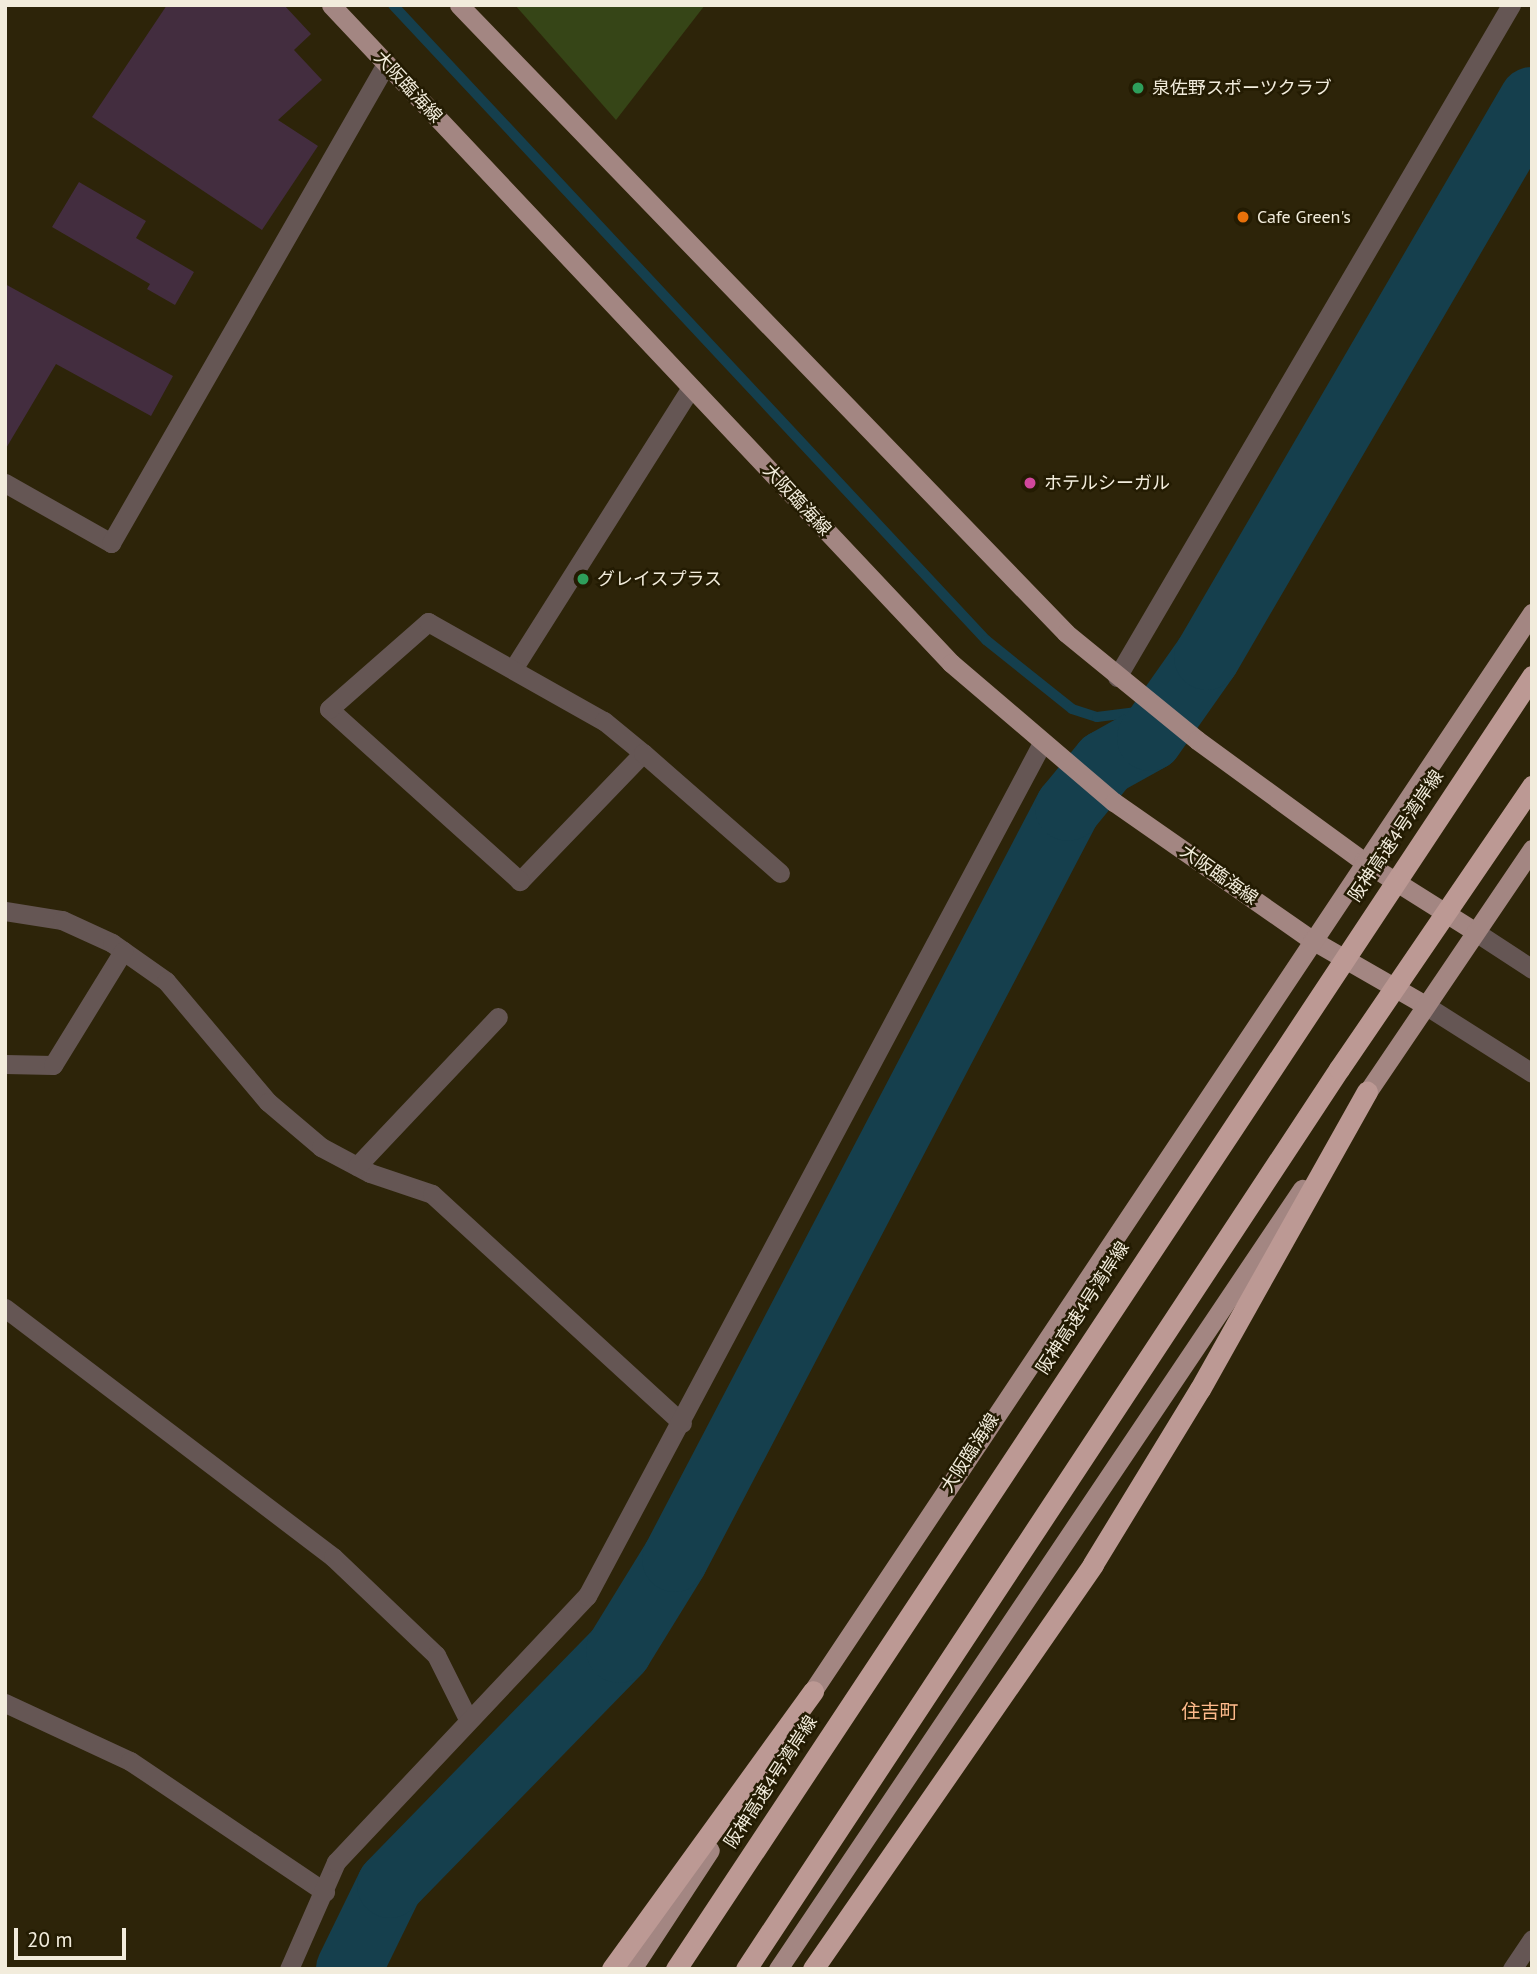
<!DOCTYPE html>
<meta charset="utf-8">
<style>
body{margin:0}
#map{position:relative;width:1537px;height:1974px;overflow:hidden;background:#2d2409;font-family:"PT Sans","Noto Sans JP",sans-serif}
div>[style]{position:absolute}
.green>*{inset:0;background:#364517}
.stream>*{height:10px;margin:-5px;padding:0 5px;transform-origin:5px;border-radius:5px;background:#153f4d}
.river>*{height:66px;margin:-33px;padding:0 33px;transform-origin:33px;border-radius:33px;background:#153f4d}
.building>*{inset:0;background:#432d3f}
.minor>*{height:19px;margin:-9.5px;padding:0 9.5px;transform-origin:9.5px;border-radius:9.5px;background:#655654}
.tertiary>*{height:19px;margin:-9.5px;padding:0 9.5px;transform-origin:9.5px;border-radius:9.5px;background:#655654}
.primary>*{height:19px;margin:-9.5px;padding:0 9.5px;transform-origin:9.5px;border-radius:9.5px;background:#a38682}
.motorway>*{height:21px;margin:-10.5px;padding:0 10.5px;transform-origin:10.5px;border-radius:10.5px;background:#bc9994}
.motorway-bridge>*{height:21px;margin:-10.5px;padding:0 10.5px;transform-origin:10.5px;border-radius:10.5px;background:#bc9994}
.dots>*{width:19px;height:19px;translate:-50% -50%;box-sizing:border-box;border:4px solid #231b02;border-radius:50%}
span{translate:-50% -50%;white-space:nowrap;text-align:center;line-height:1.15;-webkit-text-stroke:5px #231b02;paint-order:stroke}
.street-label{font-size:18px;color:#f2ecdc}
.poi-label{font-size:18px;color:#f2ecdc}
.left{translate:0 -50%;text-align:left}
.neighbourhood-label{font-size:19px;color:#feba8b}
.frame{position:absolute;inset:0;border:7px solid #f2ecdc;pointer-events:none}
.scale{position:absolute;left:14px;top:1928px;width:112px;height:32px;box-sizing:border-box;border:4px solid #f2ecdc;border-top:0;padding-left:9px;font-size:21px;line-height:24px;white-space:nowrap;color:#f2ecdc;-webkit-text-stroke:5px #231b02;paint-order:stroke}
</style>
<div id="map">
<div class="green">
<i style="clip-path:polygon(515px 5px,705px 5px,616px 120px)"></i>
</div>
<div class="stream">
<i style="left:393px;top:5px;width:869px;rotate:46.96deg"></i>
<i style="left:986px;top:640px;width:110px;rotate:38.7deg"></i>
<i style="left:1072px;top:709px;width:26px;rotate:18deg"></i>
<i style="left:1097px;top:717px;width:40px;rotate:-7.1deg"></i>
<i style="left:1137px;top:712px;width:89px;rotate:-38.2deg"></i>
</div>
<div class="river">
<i style="left:349px;top:1969px;width:93px;rotate:-64deg"></i>
<i style="left:390px;top:1885px;width:328px;rotate:-45.7deg"></i>
<i style="left:619px;top:1650px;width:107px;rotate:-58.4deg"></i>
<i style="left:675px;top:1559px;width:848px;rotate:-62.38deg"></i>
<i style="left:1068px;top:808px;width:58px;rotate:-50.6deg"></i>
<i style="left:1105px;top:763px;width:51px;rotate:-29.1deg"></i>
<i style="left:1150px;top:738px;width:99px;rotate:-54.9deg"></i>
<i style="left:1207px;top:657px;width:645px;rotate:-59.74deg"></i>
</div>
<div class="building">
<i style="clip-path:polygon(167px 5px,284px 5px,311px 34px,294px 50px,322px 80px,278px 120px,318px 146px,262px 230px,92px 117px)"></i>
<i style="clip-path:polygon(79px 182px,146px 221px,136px 238px,194px 272px,175px 305px,147px 289px,150px 284px,52px 227px)"></i>
<i style="clip-path:polygon(5px 284px,173px 376px,151px 416px,56px 364px,5px 450px)"></i>
</div>
<div class="minor">
<i style="left:5px;top:483px;width:122px;rotate:29.5deg"></i>
<i style="left:111px;top:543px;width:552px;rotate:-60.14deg"></i>
<i style="left:513px;top:669px;width:333px;rotate:-57.7deg"></i>
<i style="left:1117px;top:677px;width:779px;rotate:-59.62deg"></i>
<i style="left:643px;top:753px;width:178px;rotate:133.9deg"></i>
<i style="left:520px;top:881px;width:257px;rotate:-138deg"></i>
<i style="left:329px;top:709px;width:132px;rotate:-41.3deg"></i>
<i style="left:428px;top:622px;width:202px;rotate:29.4deg"></i>
<i style="left:604px;top:721px;width:50px;rotate:39.4deg"></i>
<i style="left:643px;top:753px;width:182px;rotate:41.2deg"></i>
<i style="left:5px;top:911px;width:58px;rotate:9deg"></i>
<i style="left:62px;top:920px;width:55px;rotate:24.7deg"></i>
<i style="left:112px;top:943px;width:66px;rotate:35.1deg"></i>
<i style="left:166px;top:981px;width:158px;rotate:49.9deg"></i>
<i style="left:268px;top:1102px;width:70px;rotate:40.3deg"></i>
<i style="left:321px;top:1147px;width:55px;rotate:28deg"></i>
<i style="left:370px;top:1173px;width:65px;rotate:18.7deg"></i>
<i style="left:432px;top:1194px;width:339px;rotate:42.5deg"></i>
<i style="left:5px;top:1064px;width:48px;rotate:1.2deg"></i>
<i style="left:53px;top:1065px;width:134px;rotate:-58.4deg"></i>
<i style="left:357px;top:1166px;width:205px;rotate:-46.6deg"></i>
<i style="left:5px;top:1308px;width:412px;rotate:37.2deg"></i>
<i style="left:333px;top:1557px;width:142px;rotate:43.6deg"></i>
<i style="left:436px;top:1655px;width:69px;rotate:63.4deg"></i>
<i style="left:5px;top:1703px;width:138px;rotate:24.9deg"></i>
<i style="left:130px;top:1761px;width:235px;rotate:33.9deg"></i>
<i style="left:289px;top:1969px;width:117px;rotate:-66.3deg"></i>
<i style="left:336px;top:1862px;width:366px;rotate:-46.7deg"></i>
<i style="left:587px;top:1596px;width:967px;rotate:-61.92deg"></i>
</div>
<div class="tertiary">
<i style="left:1474px;top:931px;width:69px;rotate:33.2deg"></i>
<i style="left:1425px;top:1005px;width:127px;rotate:32.4deg"></i>
<i style="left:1512px;top:1969px;width:36px;rotate:-56deg"></i>
</div>
<div class="primary">
<i style="left:331px;top:5px;width:904px;rotate:46.7deg"></i>
<i style="left:951px;top:663px;width:214px;rotate:40.5deg"></i>
<i style="left:1114px;top:802px;width:241px;rotate:34.9deg"></i>
<i style="left:1312px;top:940px;width:130px;rotate:29.9deg"></i>
<i style="left:459px;top:5px;width:873px;rotate:45.97deg"></i>
<i style="left:1066px;top:633px;width:169px;rotate:39.2deg"></i>
<i style="left:1197px;top:740px;width:205px;rotate:36.1deg"></i>
<i style="left:1363px;top:861px;width:131px;rotate:32.2deg"></i>
<i style="left:1360px;top:1103px;width:307px;rotate:-55.9deg"></i>
<i style="left:804px;top:1704px;width:1312px;rotate:-56.29deg"></i>
<i style="left:632px;top:1969px;width:142px;rotate:-56.8deg"></i>
<i style="left:778px;top:1969px;width:940px;rotate:-56.11deg"></i>
</div>
<div class="motorway">
<i style="left:612px;top:1969px;width:343px;rotate:-54.1deg"></i>
<i style="left:813px;top:1969px;width:492px;rotate:-55.3deg"></i>
<i style="left:1093px;top:1564px;width:205px;rotate:-58.6deg"></i>
<i style="left:1200px;top:1389px;width:341px;rotate:-60.7deg"></i>
</div>
<div class="motorway-bridge">
<i style="left:676px;top:1969px;width:1551px;rotate:-56.49deg"></i>
<i style="left:746px;top:1969px;width:1078px;rotate:-56.62deg"></i>
<i style="left:1339px;top:1069px;width:343px;rotate:-55.7deg"></i>
</div>
<div class="dots">
<i style="left:1138px;top:88px;background:#2e9e5b"></i>
<i style="left:1243px;top:217px;background:#e8710a"></i>
<i style="left:1030px;top:483px;background:#d1479c"></i>
<i style="left:583px;top:579px;background:#2e9e5b"></i>
</div>
<div class="street-label">
<span style="left:408px;top:87px;rotate:47deg">大阪臨海線</span>
<span style="left:797px;top:500px;rotate:47deg">大阪臨海線</span>
<span style="left:1396px;top:836px;rotate:-56deg">阪神高速4号湾岸線</span>
<span style="left:1219px;top:875px;rotate:35deg">大阪臨海線</span>
<span style="left:1083px;top:1308px;rotate:-57deg">阪神高速4号湾岸線</span>
<span style="left:970px;top:1453px;rotate:-57deg">大阪臨海線</span>
<span style="left:771px;top:1782px;rotate:-57deg">阪神高速4号湾岸線</span>
</div>
<div class="poi-label">
<span class="left" style="left:1152px;top:88px">泉佐野スポーツクラブ</span>
<span class="left" style="left:1257px;top:217px">Cafe Green's</span>
<span class="left" style="left:1044px;top:483px">ホテルシーガル</span>
<span class="left" style="left:597px;top:579px">グレイスプラス</span>
</div>
<div class="neighbourhood-label">
<span style="left:1210px;top:1712px">住吉町</span>
</div>
<div class="frame"></div>
<div class="scale">20 m</div>
</div>
